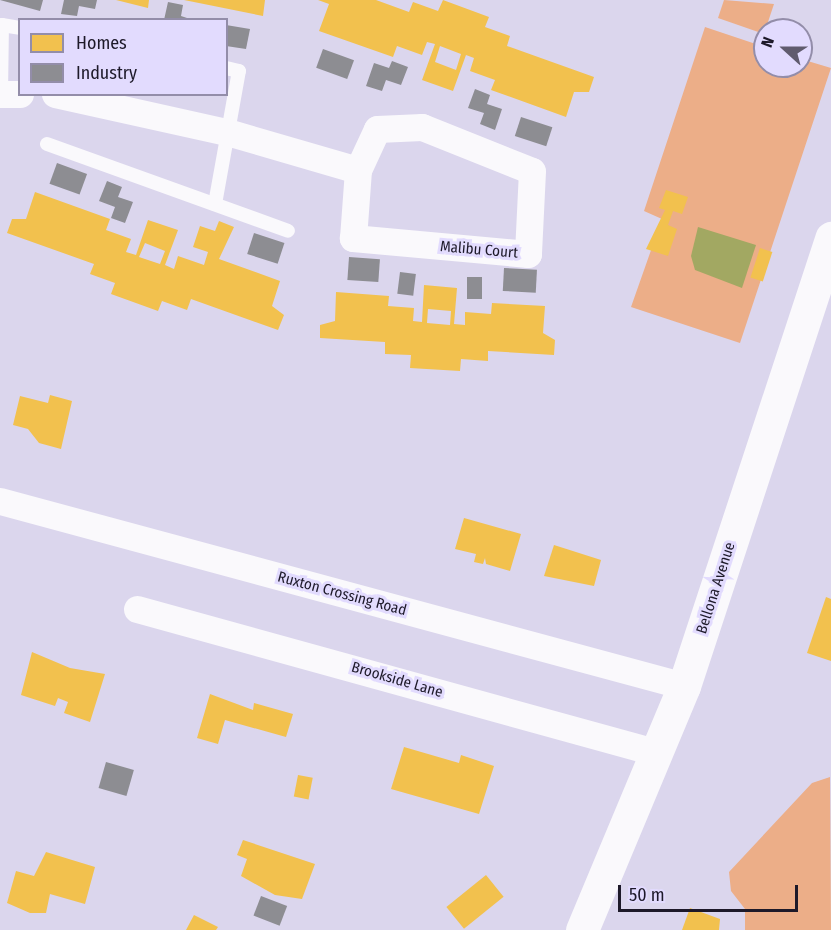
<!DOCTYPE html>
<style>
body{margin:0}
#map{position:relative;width:831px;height:930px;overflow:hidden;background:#dbd6ed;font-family:"Fira Sans Condensed",sans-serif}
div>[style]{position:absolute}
.green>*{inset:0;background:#ecae88}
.water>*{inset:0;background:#a2a862}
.homes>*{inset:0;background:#f2c14e;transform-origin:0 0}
.industry>*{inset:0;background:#8d8d92;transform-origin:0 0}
.lane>*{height:14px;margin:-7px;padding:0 7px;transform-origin:7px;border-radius:7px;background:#faf9fc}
.street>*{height:27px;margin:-13.5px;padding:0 13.5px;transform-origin:13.5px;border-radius:13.5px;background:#faf9fc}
.secondary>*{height:33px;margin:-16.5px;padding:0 16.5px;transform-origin:16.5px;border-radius:16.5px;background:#faf9fc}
span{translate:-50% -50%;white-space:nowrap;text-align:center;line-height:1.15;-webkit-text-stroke:6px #e2dbfe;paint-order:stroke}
.street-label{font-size:15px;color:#1d1929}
.legend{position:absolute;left:18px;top:18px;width:210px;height:78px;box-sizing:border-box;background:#e2dbfe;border:2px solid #938da9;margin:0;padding:8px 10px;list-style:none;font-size:18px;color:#1d1929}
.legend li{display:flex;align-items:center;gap:12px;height:30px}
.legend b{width:30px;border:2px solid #938da9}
.north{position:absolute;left:753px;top:18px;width:60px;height:60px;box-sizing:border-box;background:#e2dbfe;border:2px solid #938da9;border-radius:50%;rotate:291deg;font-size:16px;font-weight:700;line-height:24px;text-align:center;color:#1d1929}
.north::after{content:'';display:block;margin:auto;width:21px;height:27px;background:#605b6e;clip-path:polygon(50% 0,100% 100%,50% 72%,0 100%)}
.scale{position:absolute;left:618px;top:885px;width:180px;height:27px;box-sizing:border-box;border:3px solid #1d1929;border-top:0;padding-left:8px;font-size:18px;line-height:21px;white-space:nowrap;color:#1d1929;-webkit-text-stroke:4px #e2dbfe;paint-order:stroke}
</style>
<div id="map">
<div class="green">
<i style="clip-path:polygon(724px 0,774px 4px,764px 34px,718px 18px)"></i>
<i style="clip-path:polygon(705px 27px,765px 47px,765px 66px,801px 66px,801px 59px,831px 68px,740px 343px,631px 307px,662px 219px,644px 211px)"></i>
<i style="clip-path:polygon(830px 777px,831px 930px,745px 930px,745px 909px,731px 891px,729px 872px,812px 783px)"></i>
</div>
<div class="water">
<i style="clip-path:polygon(698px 227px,756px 245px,742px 288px,695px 270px,691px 256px)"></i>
</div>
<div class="homes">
<i style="clip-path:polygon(116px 0,149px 0,148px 8px)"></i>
<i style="clip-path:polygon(184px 0,265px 0,263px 16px)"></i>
<i style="clip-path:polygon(evenodd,318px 0,376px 0,409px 12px,413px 2px,438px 11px,443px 0,489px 17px,485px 27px,510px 36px,507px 46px,594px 77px,589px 92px,574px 92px,566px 117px,491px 90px,495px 80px,470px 71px,474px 58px,466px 55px,453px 91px,422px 80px,435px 44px,427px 42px,422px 55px,397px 46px,393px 57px,319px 31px,329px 4px,318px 0,440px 46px,461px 54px,456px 70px,435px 62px,440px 46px)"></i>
<i style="clip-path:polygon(666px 190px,688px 197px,682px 214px,673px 211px,668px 225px,677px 229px,668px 256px,646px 249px,665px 210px,659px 208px)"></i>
<i style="clip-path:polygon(evenodd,35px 192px,110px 219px,106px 230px,131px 239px,126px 252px,136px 255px,148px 220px,178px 230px,165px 265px,174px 269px,178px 256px,204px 265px,208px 252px,193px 247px,200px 226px,215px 231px,219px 221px,234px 227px,219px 259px,280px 281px,272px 306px,284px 315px,278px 330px,191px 299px,187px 310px,162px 301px,158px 311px,111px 294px,115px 283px,90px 274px,94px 264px,7px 233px,12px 219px,26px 219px,35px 192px,145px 243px,165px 251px,160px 264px,139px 257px,145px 243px)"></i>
<i style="left:760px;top:248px;width:13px;height:31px;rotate:18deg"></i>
<i style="clip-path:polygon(evenodd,424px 285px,457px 288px,454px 324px,465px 325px,465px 312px,491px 314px,492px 303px,545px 306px,543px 333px,555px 340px,554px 355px,488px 351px,488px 361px,461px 359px,460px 371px,410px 368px,411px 355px,385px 354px,385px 342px,320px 338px,320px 325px,335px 321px,336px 292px,389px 296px,388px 306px,414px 308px,413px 321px,422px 322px,424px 285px,428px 309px,451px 311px,450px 325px,427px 323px,428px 309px)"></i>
<i style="clip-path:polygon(50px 395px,72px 401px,61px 449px,39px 443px,28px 429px,13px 425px,20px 396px,48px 403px)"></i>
<i style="clip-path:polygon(464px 518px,521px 534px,510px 571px,486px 564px,485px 558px,483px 564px,474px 562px,476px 554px,455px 549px)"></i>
<i style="clip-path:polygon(554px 545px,601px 560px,594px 586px,544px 576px)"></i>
<i style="clip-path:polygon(826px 597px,831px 599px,831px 661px,807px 653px)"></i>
<i style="clip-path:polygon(32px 652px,70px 668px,105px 674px,90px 722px,64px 713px,68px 702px,58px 698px,55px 706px,21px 695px)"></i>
<i style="clip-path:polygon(210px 694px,253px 710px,254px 703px,293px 714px,286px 737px,225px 720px,218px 744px,197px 738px)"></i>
<i style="clip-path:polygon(404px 747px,459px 763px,461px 755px,494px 766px,479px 814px,391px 789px)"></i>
<i style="left:298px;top:775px;width:15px;height:22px;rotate:11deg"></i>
<i style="clip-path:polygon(243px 840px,315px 864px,302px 899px,275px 895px,241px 876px,247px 859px,237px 855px)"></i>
<i style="clip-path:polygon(46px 852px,95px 867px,85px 904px,50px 894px,46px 913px,30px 913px,7px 903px,16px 871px,34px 876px)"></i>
<i style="left:486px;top:875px;width:28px;height:51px;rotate:51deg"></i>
<i style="clip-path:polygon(690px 908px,720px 919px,719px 930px,682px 930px)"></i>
<i style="clip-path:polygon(194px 915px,218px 927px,216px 930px,186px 930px)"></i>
</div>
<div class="industry">
<i style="clip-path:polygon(0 0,43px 0,40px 11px)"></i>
<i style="clip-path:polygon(64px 0,97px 0,95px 9px,79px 6px,77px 16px,61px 14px)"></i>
<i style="clip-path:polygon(168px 2px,183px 5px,181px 16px,193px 20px,164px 20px)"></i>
<i style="clip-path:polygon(226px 25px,250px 29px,246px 49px,226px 46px)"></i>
<i style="left:323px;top:49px;width:33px;height:20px;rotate:20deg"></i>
<i style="clip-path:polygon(392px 61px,408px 67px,401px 85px,386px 80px,382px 91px,366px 86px,374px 63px,389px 68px)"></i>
<i style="clip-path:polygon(475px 89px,490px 95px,487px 104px,502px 109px,495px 130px,480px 124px,484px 113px,468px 108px)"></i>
<i style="left:521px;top:117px;width:33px;height:20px;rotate:18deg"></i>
<i style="left:57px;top:163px;width:32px;height:22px;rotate:20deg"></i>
<i style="clip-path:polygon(107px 181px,122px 187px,118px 197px,133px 202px,125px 223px,111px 218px,115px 207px,99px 201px)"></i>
<i style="left:254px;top:233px;width:32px;height:22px;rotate:18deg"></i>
<i style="left:349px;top:257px;width:31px;height:23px;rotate:4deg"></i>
<i style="left:504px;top:268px;width:33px;height:23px;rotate:3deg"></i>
<i style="left:400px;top:272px;width:16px;height:22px;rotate:7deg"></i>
<i style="left:467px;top:277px;width:15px;height:22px"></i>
<i style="left:106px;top:762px;width:29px;height:27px;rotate:16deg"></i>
<i style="left:261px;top:896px;width:28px;height:21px;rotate:21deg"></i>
</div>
<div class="lane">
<i style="left:1px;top:94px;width:69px;rotate:-89.2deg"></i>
<i style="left:2px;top:25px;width:18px;rotate:9deg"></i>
<i style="left:47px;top:144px;width:256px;rotate:19.8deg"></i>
<i style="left:215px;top:204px;width:135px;rotate:-79.8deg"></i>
<i style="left:239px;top:71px;width:13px;rotate:-167deg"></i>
</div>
<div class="street">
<i style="left:0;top:94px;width:20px"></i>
<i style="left:55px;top:94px;width:176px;rotate:12.5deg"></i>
<i style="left:227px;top:132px;width:136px;rotate:16.2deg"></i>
<i style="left:422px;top:127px;width:118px;rotate:21.8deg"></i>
<i style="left:532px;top:171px;width:83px;rotate:92.8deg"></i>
<i style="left:528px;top:254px;width:176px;rotate:-174.8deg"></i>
<i style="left:353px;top:238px;width:68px;rotate:-85.8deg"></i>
<i style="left:358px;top:170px;width:45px;rotate:-65.1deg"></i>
<i style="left:377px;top:129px;width:45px;rotate:-2.5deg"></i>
<i style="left:0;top:501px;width:709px;rotate:15.13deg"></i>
<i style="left:137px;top:609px;width:541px;rotate:15.45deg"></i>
</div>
<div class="secondary">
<i style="left:582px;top:930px;width:264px;rotate:-67.3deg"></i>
<i style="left:684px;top:686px;width:472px;rotate:-71.8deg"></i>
</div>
<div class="street-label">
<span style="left:479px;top:250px;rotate:5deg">Malibu Court</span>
<span style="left:716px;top:588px;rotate:-72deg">Bellona Avenue</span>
<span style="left:342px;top:594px;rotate:15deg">Ruxton Crossing Road</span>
<span style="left:397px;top:680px;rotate:16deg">Brookside Lane</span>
</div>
<ul class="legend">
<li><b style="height:16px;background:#f2c14e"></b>Homes</li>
<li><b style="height:16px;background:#8d8d92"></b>Industry</li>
</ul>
<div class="north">N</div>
<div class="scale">50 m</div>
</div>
